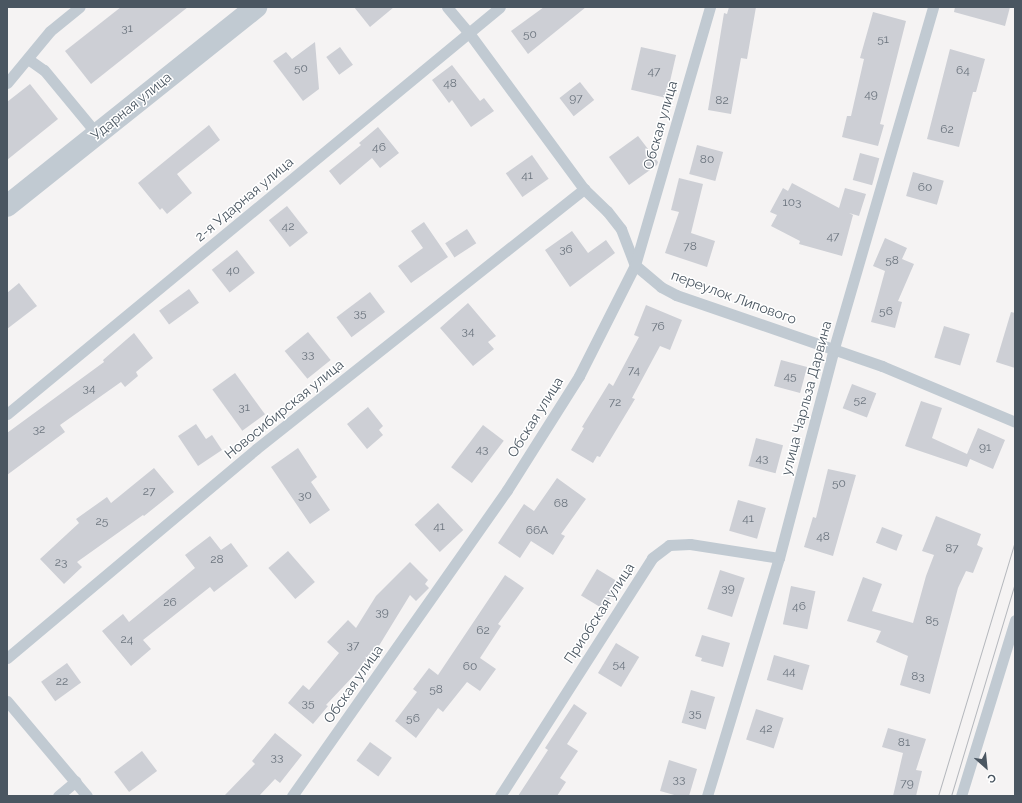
<!DOCTYPE html>
<meta charset="utf-8">
<style>
body{margin:0}
#map{position:relative;width:1022px;height:803px;overflow:hidden;background:#f5f3f3;font-family:Raleway,sans-serif}
div>[style]{position:absolute}
.building>*{inset:0;background:#cdcfd5;transform-origin:0 0}
.service>*{height:11px;margin:-5.5px;padding:0 5.5px;transform-origin:5.5px;border-radius:5.5px;background:#c1cad2}
.tertiary>*{height:22px;margin:-11px;padding:0 11px;transform-origin:11px;border-radius:11px;background:#c1cad2}
.tram>*{height:1px;margin:-0.5px;padding:0 0.5px;transform-origin:0.5px;border-radius:0.5px;background:#b5b8bd}
span{translate:-50% -50%;white-space:nowrap;text-align:center;line-height:1.15;-webkit-text-stroke:3px #fff;paint-order:stroke}
.number-label{font-size:12px;color:#6b747e}
.number-label span{-webkit-text-stroke-width:0}
.street-label{font-size:14px;color:#4a5661}
.frame{position:absolute;inset:0;border:8px solid #4a5661;pointer-events:none}
.north{position:absolute;left:966px;top:747px;width:40px;height:40px;-webkit-text-stroke:3px #fff;paint-order:stroke;rotate:153deg;font-size:11px;font-weight:700;line-height:16px;text-align:center;color:#4a5661}
.north::after{content:'';display:block;margin:auto;width:14px;height:18px;background:#4a5661;clip-path:polygon(50% 0,100% 100%,50% 72%,0 100%)}
</style>
<div id="map">
<div class="building">
<i style="clip-path:polygon(121px 7px,188px 7px,91px 84px,65px 51px)"></i>
<i style="clip-path:polygon(354px 7px,394px 7px,370px 27px)"></i>
<i style="clip-path:polygon(544px 7px,586px 7px,528px 54px,511px 31px)"></i>
<i style="clip-path:polygon(729px 7px,756px 7px,747px 59px,741px 58px,731px 114px,708px 110px,724px 13px,727px 14px)"></i>
<i style="clip-path:polygon(955px 7px,1010px 7px,1005px 26px,954px 12px)"></i>
<i style="clip-path:polygon(873px 12px,906px 21px,880px 124px,884px 125px,878px 146px,842px 137px,847px 116px,851px 116px,864px 59px,860px 58px)"></i>
<i style="clip-path:polygon(315px 42px,319px 89px,303px 101px,273px 61px,286px 52px,292px 59px)"></i>
<i style="left:340px;top:47px;width:22px;height:17px;rotate:54deg"></i>
<i style="left:641px;top:47px;width:36px;height:44px;rotate:13deg"></i>
<i style="clip-path:polygon(950px 49px,985px 59px,976px 92px,973px 92px,959px 147px,927px 139px)"></i>
<i style="clip-path:polygon(452px 65px,480px 101px,484px 98px,494px 111px,471px 127px,452px 100px,449px 103px,432px 80px)"></i>
<i style="left:580px;top:82px;width:23px;height:26px;rotate:52deg"></i>
<i style="clip-path:polygon(30px 84px,58px 119px,7px 160px,7px 102px)"></i>
<i style="clip-path:polygon(209px 125px,220px 140px,177px 174px,192px 193px,167px 214px,162px 208px,160px 210px,138px 183px)"></i>
<i style="clip-path:polygon(378px 127px,399px 153px,380px 168px,372px 158px,340px 185px,329px 171px,361px 145px,359px 143px)"></i>
<i style="clip-path:polygon(638px 136px,658px 162px,657px 165px,629px 185px,609px 157px)"></i>
<i style="left:697px;top:145px;width:27px;height:30px;rotate:15deg"></i>
<i style="left:860px;top:153px;width:20px;height:28px;rotate:15deg"></i>
<i style="left:532px;top:155px;width:29px;height:32px;rotate:55deg"></i>
<i style="left:913px;top:172px;width:32px;height:25px;rotate:16deg"></i>
<i style="clip-path:polygon(679px 178px,703px 184px,691px 233px,715px 241px,707px 267px,665px 253px,679px 212px,671px 210px)"></i>
<i style="clip-path:polygon(792px 183px,839px 208px,845px 188px,866px 194px,859px 216px,849px 213px,853px 215px,842px 256px,799px 244px,800px 241px,771px 226px,777px 215px,770px 212px,783px 188px,788px 191px)"></i>
<i style="left:287px;top:206px;width:34px;height:23px;rotate:52deg"></i>
<i style="clip-path:polygon(424px 222px,448px 257px,411px 283px,398px 266px,423px 248px,411px 231px)"></i>
<i style="left:467px;top:229px;width:17px;height:26px;rotate:57deg"></i>
<i style="clip-path:polygon(572px 231px,588px 253px,606px 240px,615px 253px,570px 287px,545px 250px)"></i>
<i style="clip-path:polygon(885px 238px,907px 248px,902px 259px,914px 264px,898px 301px,902px 302px,895px 328px,871px 322px,885px 271px,873px 266px)"></i>
<i style="left:237px;top:250px;width:29px;height:32px;rotate:52deg"></i>
<i style="clip-path:polygon(19px 283px,37px 306px,7px 329px,7px 293px)"></i>
<i style="left:189px;top:289px;width:17px;height:37px;rotate:54deg"></i>
<i style="left:370px;top:292px;width:25px;height:42px;rotate:53deg"></i>
<i style="clip-path:polygon(468px 303px,496px 336px,488px 342px,494px 349px,473px 366px,440px 328px)"></i>
<i style="clip-path:polygon(646px 305px,682px 320px,670px 350px,660px 346px,632px 398px,635px 399px,600px 457px,597px 456px,593px 463px,571px 450px,584px 428px,582px 427px,609px 383px,613px 386px,639px 337px,634px 335px)"></i>
<i style="clip-path:polygon(1011px 312px,1015px 313px,1015px 368px,996px 362px)"></i>
<i style="left:944px;top:326px;width:27px;height:33px;rotate:17deg"></i>
<i style="left:308px;top:332px;width:36px;height:30px;rotate:51deg"></i>
<i style="clip-path:polygon(134px 333px,153px 358px,136px 372px,138px 376px,125px 387px,121px 382px,60px 425px,65px 432px,7px 475px,7px 433px,104px 362px,103px 360px)"></i>
<i style="left:781px;top:360px;width:27px;height:27px;rotate:15deg"></i>
<i style="left:235px;top:373px;width:51px;height:28px;rotate:54deg"></i>
<i style="left:852px;top:384px;width:26px;height:26px;rotate:21deg"></i>
<i style="clip-path:polygon(921px 401px,942px 408px,932px 438px,967px 454px,978px 428px,1005px 440px,993px 469px,970px 459px,967px 467px,905px 446px)"></i>
<i style="clip-path:polygon(368px 407px,383px 426px,379px 430px,383px 435px,367px 449px,347px 424px)"></i>
<i style="clip-path:polygon(196px 424px,206px 439px,212px 435px,222px 450px,198px 466px,178px 436px)"></i>
<i style="left:483px;top:425px;width:26px;height:53px;rotate:37deg"></i>
<i style="left:756px;top:438px;width:28px;height:29px;rotate:15deg"></i>
<i style="clip-path:polygon(298px 448px,317px 477px,311px 482px,330px 510px,310px 524px,271px 467px)"></i>
<i style="clip-path:polygon(154px 468px,174px 492px,144px 516px,143px 515px,77px 562px,82px 567px,64px 584px,40px 559px,79px 523px,76px 519px,107px 497px,111px 503px)"></i>
<i style="clip-path:polygon(828px 469px,856px 475px,833px 556px,804px 547px,813px 517px,816px 518px)"></i>
<i style="clip-path:polygon(557px 478px,586px 499px,561px 534px,565px 536px,553px 555px,531px 541px,520px 558px,498px 543px,524px 504px,534px 511px)"></i>
<i style="left:738px;top:500px;width:29px;height:32px;rotate:16deg"></i>
<i style="left:438px;top:503px;width:37px;height:32px;rotate:47deg"></i>
<i style="clip-path:polygon(936px 516px,981px 534px,977px 545px,983px 548px,973px 573px,966px 571px,958px 588px,930px 694px,900px 685px,908px 656px,876px 642px,881px 631px,847px 621px,863px 577px,882px 584px,872px 611px,913px 623px,926px 576px,934px 555px,922px 551px)"></i>
<i style="left:882px;top:527px;width:22px;height:17px;rotate:21deg"></i>
<i style="clip-path:polygon(210px 536px,221px 550px,231px 543px,248px 566px,214px 592px,210px 587px,143px 640px,151px 649px,131px 666px,102px 631px,123px 614px,129px 622px,195px 568px,185px 555px)"></i>
<i style="left:288px;top:551px;width:41px;height:26px;rotate:49deg"></i>
<i style="clip-path:polygon(410px 562px,428px 580px,425px 584px,429px 588px,416px 601px,410px 595px,377px 649px,378px 650px,326px 705px,328px 706px,313px 724px,288px 703px,303px 685px,309px 690px,339px 653px,327px 642px,348px 620px,356px 628px,376px 596px)"></i>
<i style="left:597px;top:569px;width:26px;height:31px;rotate:31deg"></i>
<i style="left:720px;top:570px;width:26px;height:41px;rotate:18deg"></i>
<i style="clip-path:polygon(505px 575px,524px 588px,498px 624px,501px 626px,480px 658px,496px 669px,480px 691px,467px 682px,443px 712px,438px 708px,416px 738px,395px 721px,417px 692px,413px 689px,429px 668px,438px 675px)"></i>
<i style="left:791px;top:586px;width:25px;height:39px;rotate:12deg"></i>
<i style="clip-path:polygon(702px 635px,730px 643px,723px 667px,701px 661px,702px 658px,695px 656px)"></i>
<i style="left:616px;top:643px;width:27px;height:35px;rotate:31deg"></i>
<i style="left:774px;top:655px;width:37px;height:26px;rotate:16deg"></i>
<i style="left:67px;top:663px;width:24px;height:32px;rotate:54deg"></i>
<i style="left:691px;top:690px;width:25px;height:34px;rotate:16deg"></i>
<i style="clip-path:polygon(574px 704px,587px 713px,567px 744px,578px 751px,560px 778px,566px 782px,557px 796px,518px 796px,548px 750px,545px 748px)"></i>
<i style="left:756px;top:709px;width:29px;height:32px;rotate:18deg"></i>
<i style="clip-path:polygon(888px 728px,926px 739px,916px 770px,922px 771px,916px 796px,893px 796px,903px 753px,882px 747px)"></i>
<i style="clip-path:polygon(275px 733px,302px 755px,280px 783px,275px 779px,259px 796px,224px 796px,255px 764px,252px 761px)"></i>
<i style="left:370px;top:742px;width:27px;height:23px;rotate:36deg"></i>
<i style="left:142px;top:751px;width:25px;height:35px;rotate:53deg"></i>
<i style="clip-path:polygon(669px 760px,697px 769px,689px 796px,678px 796px,660px 791px)"></i>
</div>
<div class="service">
<i style="left:447px;top:7px;width:34px;rotate:50deg"></i>
<i style="left:469px;top:33px;width:194px;rotate:53.6deg"></i>
<i style="left:584px;top:189px;width:32px;rotate:44deg"></i>
<i style="left:607px;top:211px;width:23px;rotate:52deg"></i>
<i style="left:621px;top:229px;width:39px;rotate:69deg"></i>
<i style="left:635px;top:265px;width:34px;rotate:40deg"></i>
<i style="left:661px;top:287px;width:17px;rotate:28deg"></i>
<i style="left:676px;top:295px;width:218px;rotate:19deg"></i>
<i style="left:882px;top:366px;width:144px;rotate:22.8deg"></i>
<i style="left:28px;top:59px;width:19px;rotate:35deg"></i>
<i style="left:44px;top:70px;width:83px;rotate:50.4deg"></i>
<i style="left:7px;top:83px;width:67px;rotate:-50.4deg"></i>
<i style="left:50px;top:31px;width:38px;rotate:-39deg"></i>
<i style="left:7px;top:414px;width:639px;rotate:-39.54deg"></i>
<i style="left:7px;top:658px;width:325px;rotate:-40deg"></i>
<i style="left:256px;top:449px;width:419px;rotate:-38.4deg"></i>
<i style="left:7px;top:701px;width:124px;rotate:49.9deg"></i>
<i style="left:58px;top:796px;width:23px;rotate:-40deg"></i>
<i style="left:292px;top:796px;width:374px;rotate:-54.9deg"></i>
<i style="left:507px;top:490px;width:135px;rotate:-57.7deg"></i>
<i style="left:579px;top:376px;width:124px;rotate:-63.2deg"></i>
<i style="left:635px;top:265px;width:269px;rotate:-73.8deg"></i>
<i style="left:500px;top:796px;width:282px;rotate:-57.4deg"></i>
<i style="left:652px;top:558px;width:21px;rotate:-37deg"></i>
<i style="left:669px;top:545px;width:21px;rotate:-3deg"></i>
<i style="left:690px;top:544px;width:90px;rotate:8.9deg"></i>
<i style="left:707px;top:796px;width:249px;rotate:-73.2deg"></i>
<i style="left:779px;top:558px;width:217px;rotate:-75.3deg"></i>
<i style="left:834px;top:348px;width:355px;rotate:-73.8deg"></i>
<i style="left:961px;top:796px;width:184px;rotate:-72.9deg"></i>
</div>
<div class="tertiary">
<i style="left:7px;top:206px;width:319px;rotate:-38.6deg"></i>
</div>
<div class="tram">
<i style="left:938px;top:796px;width:266px;rotate:-73.2deg"></i>
<i style="left:951px;top:796px;width:222px;rotate:-73.3deg"></i>
</div>
<div class="number-label">
<span style="left:127px;top:29px">31</span>
<span style="left:530px;top:35px">50</span>
<span style="left:883px;top:40px">51</span>
<span style="left:301px;top:69px">50</span>
<span style="left:963px;top:71px">64</span>
<span style="left:654px;top:72px">47</span>
<span style="left:450px;top:84px">48</span>
<span style="left:871px;top:95px">49</span>
<span style="left:576px;top:99px">97</span>
<span style="left:722px;top:101px">82</span>
<span style="left:947px;top:130px">62</span>
<span style="left:379px;top:148px">46</span>
<span style="left:707px;top:160px">80</span>
<span style="left:527px;top:176px">41</span>
<span style="left:925px;top:188px">60</span>
<span style="left:792px;top:203px">103</span>
<span style="left:288px;top:227px">42</span>
<span style="left:833px;top:237px">47</span>
<span style="left:690px;top:247px">78</span>
<span style="left:566px;top:250px">36</span>
<span style="left:892px;top:261px">58</span>
<span style="left:233px;top:271px">40</span>
<span style="left:886px;top:312px">56</span>
<span style="left:360px;top:314px">35</span>
<span style="left:658px;top:327px">76</span>
<span style="left:468px;top:332px">34</span>
<span style="left:308px;top:355px">33</span>
<span style="left:634px;top:371px">74</span>
<span style="left:790px;top:377px">45</span>
<span style="left:89px;top:389px">34</span>
<span style="left:860px;top:401px">52</span>
<span style="left:615px;top:403px">72</span>
<span style="left:244px;top:408px">31</span>
<span style="left:39px;top:430px">32</span>
<span style="left:985px;top:448px">91</span>
<span style="left:482px;top:450px">43</span>
<span style="left:762px;top:459px">43</span>
<span style="left:839px;top:484px">50</span>
<span style="left:149px;top:492px">27</span>
<span style="left:305px;top:496px">30</span>
<span style="left:561px;top:504px">68</span>
<span style="left:748px;top:519px">41</span>
<span style="left:102px;top:522px">25</span>
<span style="left:439px;top:527px">41</span>
<span style="left:537px;top:531px">66А</span>
<span style="left:823px;top:537px">48</span>
<span style="left:952px;top:549px">87</span>
<span style="left:217px;top:560px">28</span>
<span style="left:61px;top:563px">23</span>
<span style="left:728px;top:589px">39</span>
<span style="left:170px;top:603px">26</span>
<span style="left:799px;top:607px">46</span>
<span style="left:382px;top:613px">39</span>
<span style="left:932px;top:621px">85</span>
<span style="left:483px;top:631px">62</span>
<span style="left:127px;top:640px">24</span>
<span style="left:353px;top:646px">37</span>
<span style="left:619px;top:665px">54</span>
<span style="left:470px;top:667px">60</span>
<span style="left:789px;top:672px">44</span>
<span style="left:918px;top:677px">83</span>
<span style="left:62px;top:682px">22</span>
<span style="left:436px;top:690px">58</span>
<span style="left:308px;top:704px">35</span>
<span style="left:695px;top:714px">35</span>
<span style="left:413px;top:719px">56</span>
<span style="left:766px;top:729px">42</span>
<span style="left:904px;top:743px">81</span>
<span style="left:277px;top:758px">33</span>
<span style="left:679px;top:780px">33</span>
<span style="left:907px;top:784px">79</span>
</div>
<div class="street-label">
<span style="left:131px;top:106px;rotate:-39deg">Ударная улица</span>
<span style="left:660px;top:125px;rotate:-74deg">Обская улица</span>
<span style="left:244px;top:199px;rotate:-40deg">2-я Ударная улица</span>
<span style="left:734px;top:297px;rotate:20deg">переулок Липового</span>
<span style="left:806px;top:398px;rotate:-75deg">улица Чарльза Дарвина</span>
<span style="left:284px;top:409px;rotate:-39deg">Новосибирская улица</span>
<span style="left:535px;top:417px;rotate:-58deg">Обская улица</span>
<span style="left:599px;top:613px;rotate:-57deg">Приобская улица</span>
<span style="left:353px;top:684px;rotate:-55deg">Обская улица</span>
</div>
<div class="frame"></div>
<div class="north">С</div>
</div>
